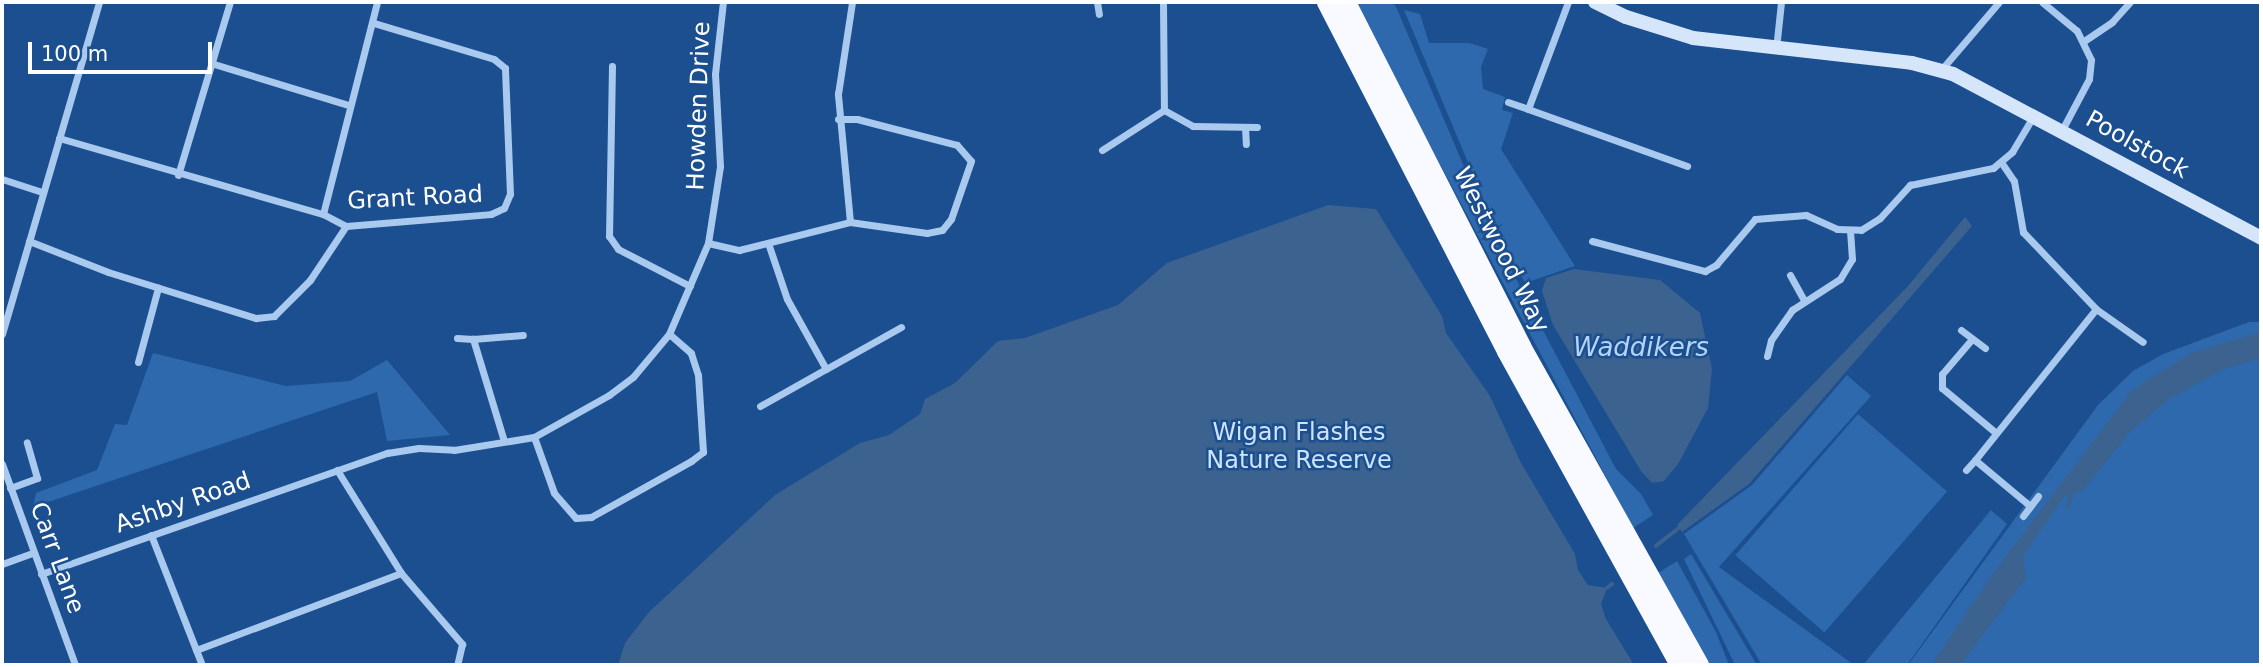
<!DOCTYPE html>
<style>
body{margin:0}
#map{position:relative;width:2263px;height:667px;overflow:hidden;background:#1b4f8f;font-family:"DejaVu Sans",sans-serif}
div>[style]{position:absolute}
.green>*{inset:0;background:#2e69ad;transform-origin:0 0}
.water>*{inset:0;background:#3c6290}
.stream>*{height:3.5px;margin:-1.75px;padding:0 1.75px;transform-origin:1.75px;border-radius:1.75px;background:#3c6290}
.minor>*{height:7px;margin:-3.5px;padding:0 3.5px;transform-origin:3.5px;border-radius:3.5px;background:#a9c9ee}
.secondary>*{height:14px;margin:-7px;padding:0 7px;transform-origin:7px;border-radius:7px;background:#d6e6fa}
.trunk>*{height:19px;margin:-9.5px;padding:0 9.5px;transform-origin:9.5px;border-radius:9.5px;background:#f8faff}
span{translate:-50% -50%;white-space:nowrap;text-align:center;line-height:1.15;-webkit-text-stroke:5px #1b4f8f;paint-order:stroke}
.street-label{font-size:24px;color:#fff}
.park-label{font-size:24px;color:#cfe3fa}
.water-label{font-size:26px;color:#b5d3f5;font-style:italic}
.frame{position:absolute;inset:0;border:4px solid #fff;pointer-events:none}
.scale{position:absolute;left:28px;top:42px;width:184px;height:32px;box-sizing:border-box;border:4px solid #fff;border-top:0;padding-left:9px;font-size:21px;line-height:24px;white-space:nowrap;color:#fff;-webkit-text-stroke:5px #1b4f8f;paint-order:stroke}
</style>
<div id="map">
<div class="green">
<i style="clip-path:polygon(1354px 2px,1393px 2px,1397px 9px,1493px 235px,1616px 469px,1641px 494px,1653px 515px,1633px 528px)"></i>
<i style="clip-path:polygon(1404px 10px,1420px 14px,1429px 43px,1469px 43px,1488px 49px,1481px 67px,1483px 89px,1505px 97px,1502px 110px,1513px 113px,1501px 149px,1575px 266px,1525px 283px,1496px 229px)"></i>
<i style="clip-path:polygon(2249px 322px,2261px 322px,2261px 665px,1908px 665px,2098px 405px,2133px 371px,2163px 354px)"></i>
<i style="clip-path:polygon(153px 353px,286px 386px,350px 381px,387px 360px,450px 435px,387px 441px,377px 392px,33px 507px,36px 493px,97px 470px,115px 424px,127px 425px)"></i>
<i style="clip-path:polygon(1847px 375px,1871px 396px,1719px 567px,1854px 665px,1762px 665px,1684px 534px,1752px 485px)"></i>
<i style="left:1858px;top:414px;width:118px;height:187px;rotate:41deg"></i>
<i style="clip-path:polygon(1991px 510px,2007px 524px,1907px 665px,1863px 665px)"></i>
<i style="clip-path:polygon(1691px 554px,1757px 665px,1735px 665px,1684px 559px)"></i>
<i style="clip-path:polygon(1677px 561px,1716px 632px,1729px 665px,1707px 665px,1658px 573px)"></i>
</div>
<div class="water">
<i style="clip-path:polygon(1328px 205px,1376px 209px,1442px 316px,1446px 333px,1490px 396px,1521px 463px,1575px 554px,1578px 570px,1588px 585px,1607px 588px,1601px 604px,1606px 619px,1634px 665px,618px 665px,625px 643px,649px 612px,775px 495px,860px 443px,889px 435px,920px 414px,925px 399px,955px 383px,998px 341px,1025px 338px,1118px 305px,1167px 263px)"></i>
<i style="clip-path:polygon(1965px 217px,1972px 226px,1749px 484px,1682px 532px,1677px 525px,1908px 286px)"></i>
<i style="clip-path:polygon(1574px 269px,1660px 280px,1700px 313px,1712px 369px,1708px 408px,1678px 464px,1664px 481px,1652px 483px,1641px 471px,1553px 325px,1542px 291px,1546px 278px)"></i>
<i style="clip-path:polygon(2261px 332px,2261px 358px,2224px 369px,2169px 399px,2132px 430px,2083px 490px,2064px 497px,2023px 556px,2026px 578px,1960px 665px,1931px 665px,1992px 575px,2132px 390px,2191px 353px)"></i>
</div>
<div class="stream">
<i style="left:2068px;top:507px;width:18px;rotate:-74deg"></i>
<i style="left:1656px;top:546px;width:29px;rotate:-38deg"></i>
<i style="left:1607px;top:588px;width:6px;rotate:-39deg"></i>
</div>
<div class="minor">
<i style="left:1097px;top:2px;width:12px;rotate:81deg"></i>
<i style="left:1163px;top:2px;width:108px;rotate:89.5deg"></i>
<i style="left:1164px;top:110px;width:33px;rotate:29deg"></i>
<i style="left:1193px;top:126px;width:64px;rotate:0.9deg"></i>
<i style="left:1568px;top:2px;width:114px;rotate:110.5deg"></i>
<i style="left:1528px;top:109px;width:169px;rotate:19.7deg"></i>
<i style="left:2042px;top:2px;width:45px;rotate:39.6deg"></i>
<i style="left:2077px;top:31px;width:32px;rotate:64deg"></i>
<i style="left:2091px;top:60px;width:19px;rotate:96deg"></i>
<i style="left:2089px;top:79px;width:58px;rotate:117.9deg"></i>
<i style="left:2084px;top:41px;width:34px;rotate:-34deg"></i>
<i style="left:2112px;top:22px;width:27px;rotate:-48deg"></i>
<i style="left:1776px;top:49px;width:47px;rotate:-83.9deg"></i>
<i style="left:214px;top:64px;width:140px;rotate:17deg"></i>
<i style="left:612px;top:66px;width:170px;rotate:91deg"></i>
<i style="left:609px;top:236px;width:16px;rotate:55deg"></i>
<i style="left:618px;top:249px;width:81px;rotate:27.2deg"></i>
<i style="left:1941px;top:70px;width:89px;rotate:-49.5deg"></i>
<i style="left:1508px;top:102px;width:21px;rotate:19deg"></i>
<i style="left:838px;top:119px;width:19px"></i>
<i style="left:857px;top:119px;width:103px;rotate:14.6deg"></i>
<i style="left:957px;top:145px;width:21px;rotate:49deg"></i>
<i style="left:971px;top:161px;width:61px;rotate:109deg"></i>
<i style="left:951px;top:219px;width:14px;rotate:129deg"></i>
<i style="left:942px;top:230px;width:15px;rotate:169deg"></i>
<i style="left:927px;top:233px;width:78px;rotate:-171.9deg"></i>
<i style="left:1245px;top:127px;width:17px;rotate:87deg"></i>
<i style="left:59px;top:138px;width:275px;rotate:16.1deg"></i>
<i style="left:323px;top:214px;width:26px;rotate:28deg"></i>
<i style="left:346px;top:226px;width:145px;rotate:-4.7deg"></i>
<i style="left:491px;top:214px;width:14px;rotate:-25deg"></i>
<i style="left:504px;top:208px;width:15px;rotate:-67deg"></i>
<i style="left:510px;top:194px;width:126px;rotate:-92.3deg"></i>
<i style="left:505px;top:68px;width:14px;rotate:-141deg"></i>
<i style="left:494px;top:59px;width:125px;rotate:-163.3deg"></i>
<i style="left:1102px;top:150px;width:74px;rotate:-32.8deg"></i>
<i style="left:2001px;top:162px;width:23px;rotate:56deg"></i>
<i style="left:2014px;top:181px;width:52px;rotate:80deg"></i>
<i style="left:2023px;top:232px;width:106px;rotate:46.5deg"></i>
<i style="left:2096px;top:309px;width:193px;rotate:128.7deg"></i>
<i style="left:1975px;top:460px;width:72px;rotate:39.9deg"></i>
<i style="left:178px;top:175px;width:181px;rotate:-73.3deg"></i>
<i style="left:2px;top:179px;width:42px;rotate:18deg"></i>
<i style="left:323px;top:214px;width:219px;rotate:-75.7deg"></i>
<i style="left:29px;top:241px;width:85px;rotate:21.4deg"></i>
<i style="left:108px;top:272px;width:155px;rotate:17.3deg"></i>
<i style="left:256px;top:318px;width:18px;rotate:-6deg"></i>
<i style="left:274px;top:316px;width:51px;rotate:-45deg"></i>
<i style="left:310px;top:280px;width:65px;rotate:-56.3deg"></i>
<i style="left:1592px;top:241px;width:117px;rotate:14.9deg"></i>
<i style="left:1705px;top:271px;width:13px;rotate:-29deg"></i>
<i style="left:1716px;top:265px;width:60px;rotate:-49.7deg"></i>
<i style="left:1755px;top:219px;width:51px;rotate:-4.5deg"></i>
<i style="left:1806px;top:215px;width:34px;rotate:24deg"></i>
<i style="left:1837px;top:229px;width:24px;rotate:2deg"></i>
<i style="left:1861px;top:230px;width:22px;rotate:-32deg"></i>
<i style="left:1880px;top:218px;width:45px;rotate:-47.7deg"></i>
<i style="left:1910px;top:185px;width:85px;rotate:-11.6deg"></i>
<i style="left:1993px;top:168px;width:25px;rotate:-40deg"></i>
<i style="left:2012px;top:152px;width:43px;rotate:-59.3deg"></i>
<i style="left:708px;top:243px;width:32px;rotate:13deg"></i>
<i style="left:739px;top:250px;width:114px;rotate:-14.2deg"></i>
<i style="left:850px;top:222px;width:129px;rotate:-95.4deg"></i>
<i style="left:838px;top:94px;width:93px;rotate:-81.3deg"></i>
<i style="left:768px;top:243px;width:59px;rotate:71.3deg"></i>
<i style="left:787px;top:299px;width:80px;rotate:60.9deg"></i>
<i style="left:826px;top:369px;width:86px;rotate:-29.2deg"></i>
<i style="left:1790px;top:275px;width:29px;rotate:61deg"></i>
<i style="left:2096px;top:309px;width:57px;rotate:35.1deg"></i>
<i style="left:1961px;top:330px;width:30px;rotate:37deg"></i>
<i style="left:2px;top:334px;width:346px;rotate:-73.7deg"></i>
<i style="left:457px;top:338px;width:16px;rotate:4deg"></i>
<i style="left:1972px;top:339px;width:46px;rotate:130.6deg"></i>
<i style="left:1942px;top:374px;width:14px;rotate:90deg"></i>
<i style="left:1942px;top:388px;width:70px;rotate:39.8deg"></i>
<i style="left:1767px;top:356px;width:16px;rotate:-76deg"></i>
<i style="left:1771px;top:340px;width:37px;rotate:-55deg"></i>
<i style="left:1792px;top:310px;width:57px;rotate:-32.9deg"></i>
<i style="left:1840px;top:279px;width:23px;rotate:-59deg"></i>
<i style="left:1852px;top:259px;width:28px;rotate:-94deg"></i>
<i style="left:138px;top:362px;width:77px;rotate:-74.9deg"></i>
<i style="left:760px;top:406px;width:76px;rotate:-29.3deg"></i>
<i style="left:534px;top:437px;width:59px;rotate:70.3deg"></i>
<i style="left:554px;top:493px;width:33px;rotate:49deg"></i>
<i style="left:576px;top:518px;width:15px;rotate:-4deg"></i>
<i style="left:591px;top:517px;width:115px;rotate:-29.2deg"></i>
<i style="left:691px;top:461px;width:15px;rotate:-37deg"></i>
<i style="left:703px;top:452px;width:77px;rotate:-93.7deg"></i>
<i style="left:698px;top:375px;width:23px;rotate:-108deg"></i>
<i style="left:691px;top:353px;width:29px;rotate:-139deg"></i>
<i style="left:504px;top:441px;width:107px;rotate:-106.9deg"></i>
<i style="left:473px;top:339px;width:50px;rotate:-4.6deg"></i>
<i style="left:2px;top:464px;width:214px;rotate:70deg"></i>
<i style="left:337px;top:470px;width:121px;rotate:58.1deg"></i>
<i style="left:401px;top:573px;width:94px;rotate:49.3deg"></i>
<i style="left:462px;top:644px;width:22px;rotate:103deg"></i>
<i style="left:1966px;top:470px;width:13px;rotate:-48deg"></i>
<i style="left:10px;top:488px;width:29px;rotate:-20deg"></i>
<i style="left:37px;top:478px;width:37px;rotate:-106deg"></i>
<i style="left:2023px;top:516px;width:25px;rotate:-53deg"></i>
<i style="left:151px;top:535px;width:140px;rotate:68.6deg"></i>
<i style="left:2px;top:564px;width:33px;rotate:-20deg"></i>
<i style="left:41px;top:574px;width:367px;rotate:-19.3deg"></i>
<i style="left:387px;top:453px;width:32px;rotate:-9deg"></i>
<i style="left:419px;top:448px;width:35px;rotate:3deg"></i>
<i style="left:454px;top:450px;width:81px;rotate:-9.2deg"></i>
<i style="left:534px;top:437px;width:86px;rotate:-29.2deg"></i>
<i style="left:609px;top:395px;width:30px;rotate:-37deg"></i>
<i style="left:633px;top:377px;width:56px;rotate:-50.1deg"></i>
<i style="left:669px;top:334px;width:99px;rotate:-66.8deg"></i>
<i style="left:708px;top:243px;width:78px;rotate:-81.1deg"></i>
<i style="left:720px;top:166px;width:92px;rotate:-93.1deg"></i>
<i style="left:715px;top:74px;width:72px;rotate:-83.7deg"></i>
<i style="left:196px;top:650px;width:219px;rotate:-20.6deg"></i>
</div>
<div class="secondary">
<i style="left:1595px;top:2px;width:34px;rotate:26deg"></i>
<i style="left:1626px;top:17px;width:70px;rotate:17.4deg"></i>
<i style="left:1693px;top:38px;width:220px;rotate:6.5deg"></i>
<i style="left:1912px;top:63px;width:42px;rotate:15deg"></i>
<i style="left:1953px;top:74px;width:349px;rotate:28deg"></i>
</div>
<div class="trunk">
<i style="left:1326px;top:2px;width:393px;rotate:62.7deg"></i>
<i style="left:1506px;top:351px;width:359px;rotate:61.1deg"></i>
<i style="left:1346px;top:2px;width:386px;rotate:63deg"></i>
<i style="left:1521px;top:346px;width:365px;rotate:60.8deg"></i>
</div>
<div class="street-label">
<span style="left:699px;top:106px;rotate:-88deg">Howden Drive</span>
<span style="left:2137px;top:145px;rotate:29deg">Poolstock</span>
<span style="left:415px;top:198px;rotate:-3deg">Grant Road</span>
<span style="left:1501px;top:250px;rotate:63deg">Westwood Way</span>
<span style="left:183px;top:503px;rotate:-19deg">Ashby Road</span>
<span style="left:57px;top:558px;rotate:70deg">Carr Lane</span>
</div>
<div class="park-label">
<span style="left:1299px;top:447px">Wigan Flashes<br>Nature Reserve</span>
</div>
<div class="water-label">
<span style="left:1641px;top:348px">Waddikers</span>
</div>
<div class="frame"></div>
<div class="scale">100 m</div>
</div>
